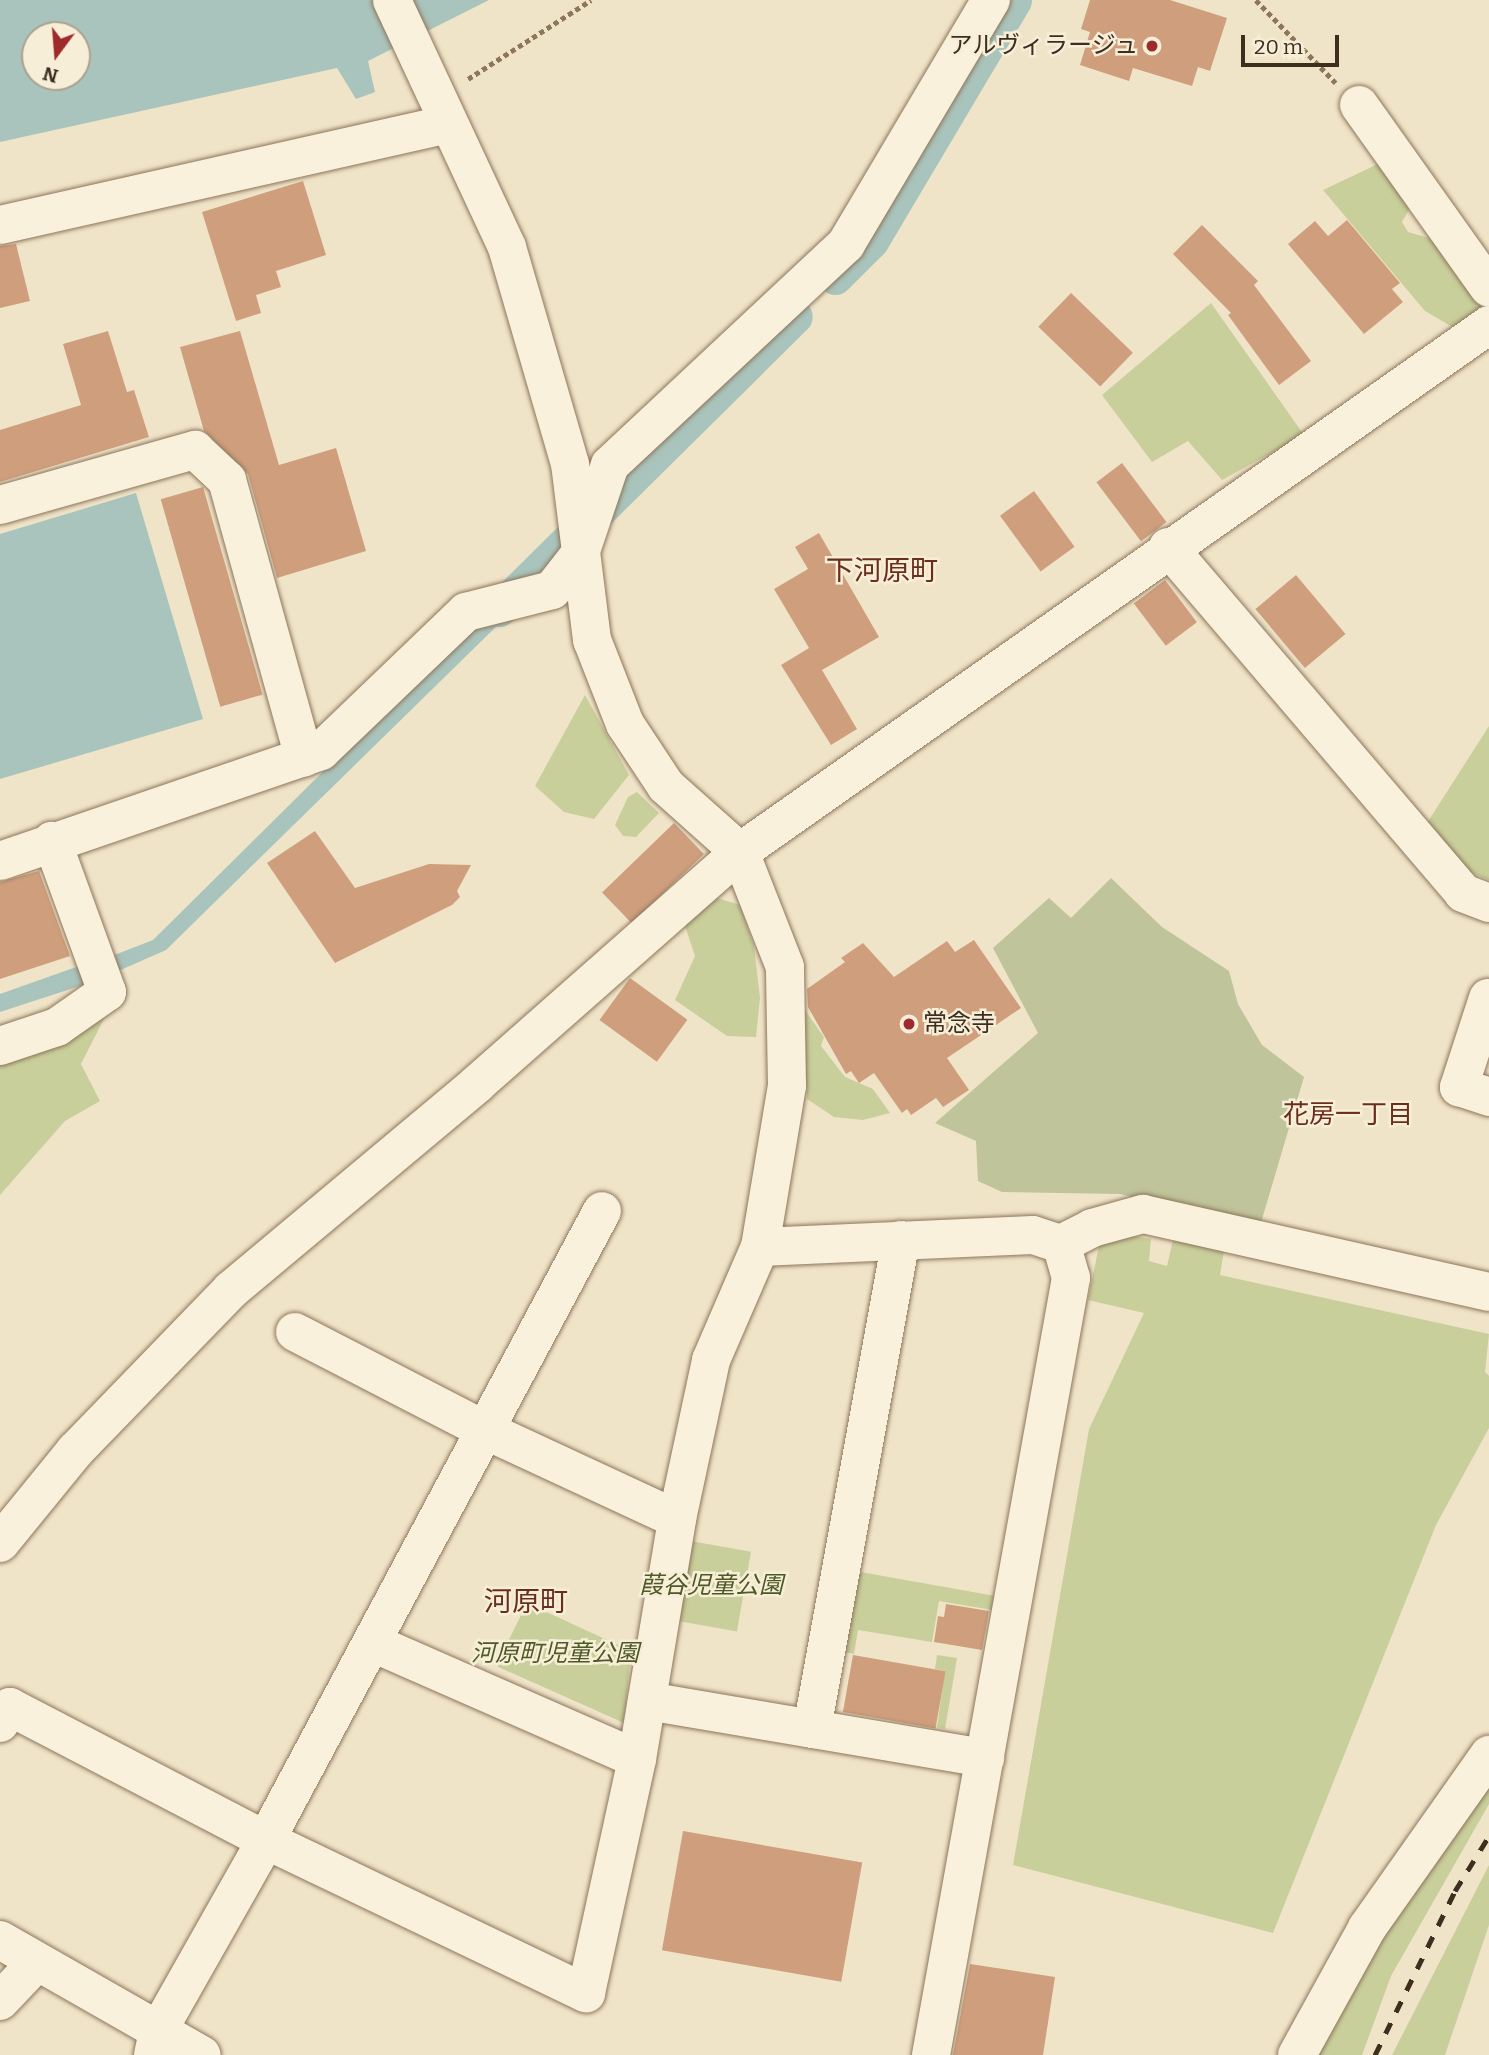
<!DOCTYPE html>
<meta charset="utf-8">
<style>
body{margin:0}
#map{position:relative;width:1489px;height:2055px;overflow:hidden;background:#f0e4c8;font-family:Bitter,"Noto Sans JP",serif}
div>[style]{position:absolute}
.green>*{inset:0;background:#c9cf9b;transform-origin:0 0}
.cemetery>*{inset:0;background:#bfc49a}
.water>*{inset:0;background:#a9c4bc}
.canal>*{height:35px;margin:-17.5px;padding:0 17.5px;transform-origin:17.5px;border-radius:17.5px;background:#a9c4bc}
.building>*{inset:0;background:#cf9f7d;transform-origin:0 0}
.path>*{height:4.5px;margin-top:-2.25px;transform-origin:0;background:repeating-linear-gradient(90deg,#8d765c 0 5px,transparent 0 8.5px)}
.roads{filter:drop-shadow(0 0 2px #8d765c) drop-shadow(0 0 2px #8d765c)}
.minor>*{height:38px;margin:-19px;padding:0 19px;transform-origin:19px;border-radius:19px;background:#faf1dc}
.rail>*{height:5px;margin-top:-2.5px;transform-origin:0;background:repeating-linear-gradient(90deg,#3d2e20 0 12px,transparent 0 24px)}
.dots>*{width:19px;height:19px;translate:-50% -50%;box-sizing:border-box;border:4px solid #f7eed8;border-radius:50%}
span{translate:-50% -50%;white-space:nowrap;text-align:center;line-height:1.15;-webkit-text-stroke:5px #f7eed8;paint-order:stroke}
.poi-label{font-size:24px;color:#3d2e20}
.right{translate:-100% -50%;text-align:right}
.left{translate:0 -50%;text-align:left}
.park-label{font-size:24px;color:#4d5a26;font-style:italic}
.neighbourhood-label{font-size:26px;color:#6b2e1e}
.quarter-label{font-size:28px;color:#6b2e1e}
.north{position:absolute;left:21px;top:21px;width:70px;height:70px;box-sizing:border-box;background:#f7eed8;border:2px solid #ada18e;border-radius:50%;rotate:196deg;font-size:19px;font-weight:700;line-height:28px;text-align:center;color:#3d2e20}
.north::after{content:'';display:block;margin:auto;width:24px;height:32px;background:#9e2a2b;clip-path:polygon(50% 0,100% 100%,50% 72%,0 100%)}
.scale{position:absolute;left:1241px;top:35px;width:98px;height:32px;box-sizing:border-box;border:4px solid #3d2e20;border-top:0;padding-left:9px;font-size:21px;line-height:24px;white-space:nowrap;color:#3d2e20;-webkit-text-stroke:5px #f7eed8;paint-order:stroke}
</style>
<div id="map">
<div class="green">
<i style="clip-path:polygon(1380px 163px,1410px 208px,1402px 222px,1408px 232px,1429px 238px,1486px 303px,1454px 328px,1425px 311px,1323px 190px)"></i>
<i style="clip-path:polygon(1211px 303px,1304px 435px,1222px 480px,1188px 441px,1152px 462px,1102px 395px)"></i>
<i style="clip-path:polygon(585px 695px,629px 775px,594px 819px,564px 812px,535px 786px)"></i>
<i style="clip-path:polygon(1489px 726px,1489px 880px,1465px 870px,1427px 823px)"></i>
<i style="clip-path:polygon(637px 792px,659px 813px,636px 837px,623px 836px,615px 825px,628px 797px)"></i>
<i style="clip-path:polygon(714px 897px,740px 905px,754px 946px,760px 998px,756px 1037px,727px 1036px,675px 1000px,695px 956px,685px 926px)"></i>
<i style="clip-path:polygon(804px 1009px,824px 1037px,821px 1046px,845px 1077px,873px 1089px,890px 1113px,863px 1120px,834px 1117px,807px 1099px)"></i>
<i style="clip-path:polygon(107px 1013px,81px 1064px,100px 1101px,65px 1121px,0 1195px,0 1058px)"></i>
<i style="clip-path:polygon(1102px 1231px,1151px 1239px,1149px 1261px,1167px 1266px,1173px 1240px,1224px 1251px,1220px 1275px,1489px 1334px,1485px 1372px,1489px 1376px,1489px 1428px,1436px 1525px,1273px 1933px,1013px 1865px,1089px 1429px,1144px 1313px,1088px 1300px)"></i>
<i style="left:685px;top:1540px;width:67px;height:81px;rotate:10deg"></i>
<i style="clip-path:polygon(855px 1571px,1001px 1597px,998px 1611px,939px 1601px,932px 1642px,858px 1630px,854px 1654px,840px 1651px)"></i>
<i style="clip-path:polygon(527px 1603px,631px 1651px,624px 1723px,496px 1666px)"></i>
<i style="clip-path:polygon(937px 1655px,957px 1658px,945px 1729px,937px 1727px,945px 1671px,935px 1669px)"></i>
<i style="clip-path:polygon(1489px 1769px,1489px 1804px,1391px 1976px,1362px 2055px,1305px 2055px)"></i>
<i style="clip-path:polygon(1489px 1865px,1489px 1925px,1445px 2055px,1392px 2055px)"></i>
</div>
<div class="cemetery">
<i style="clip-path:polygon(1111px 878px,1162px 927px,1229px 971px,1238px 1004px,1262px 1045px,1304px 1077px,1260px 1226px,1120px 1194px,1002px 1192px,978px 1181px,976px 1141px,935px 1123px,1038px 1033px,993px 948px,1049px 898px,1071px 918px)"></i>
</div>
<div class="water">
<i style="clip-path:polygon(evenodd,0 0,489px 0,368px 61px,375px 92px,356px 99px,337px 68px,0 142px,0 0,35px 35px,77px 35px,77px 77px,35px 77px,35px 35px)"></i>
<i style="clip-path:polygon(136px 493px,203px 719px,0 779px,0 534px)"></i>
<i style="clip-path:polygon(481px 615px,507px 616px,166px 950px,116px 972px,112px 956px,153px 940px)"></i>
<i style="clip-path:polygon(79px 966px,86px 984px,0 1012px,0 994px)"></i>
</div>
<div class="canal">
<i style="left:835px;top:277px;width:51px;rotate:-45deg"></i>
<i style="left:871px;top:241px;width:280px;rotate:-59.3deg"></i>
<i style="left:499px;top:609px;width:416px;rotate:-44.7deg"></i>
</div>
<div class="building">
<i style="clip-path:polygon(1090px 0,1170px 0,1227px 18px,1210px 71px,1198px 67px,1192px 86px,1133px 68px,1129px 81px,1080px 65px,1090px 32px,1081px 29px)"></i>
<i style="clip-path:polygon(303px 181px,326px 255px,276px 271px,281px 287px,256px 295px,261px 313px,236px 321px,202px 212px)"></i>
<i style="clip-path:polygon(1347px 220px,1400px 283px,1392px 289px,1403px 302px,1364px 334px,1288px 244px,1315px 221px,1328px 236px)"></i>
<i style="clip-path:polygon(1202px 225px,1258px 281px,1254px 285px,1311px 361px,1279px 385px,1228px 315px,1231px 313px,1173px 254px)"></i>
<i style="clip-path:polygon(16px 244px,30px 301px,0 308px,0 246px)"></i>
<i style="left:1071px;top:293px;width:86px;height:47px;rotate:44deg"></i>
<i style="clip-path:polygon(108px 331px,127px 392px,134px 390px,149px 437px,0 482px,0 430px,81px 405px,63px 344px)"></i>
<i style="clip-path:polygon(240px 331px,279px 465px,336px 448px,366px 551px,277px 578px,248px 474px,204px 431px,180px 347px)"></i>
<i style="left:1122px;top:463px;width:74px;height:32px;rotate:53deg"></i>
<i style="left:203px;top:487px;width:216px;height:44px;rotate:74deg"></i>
<i style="left:1034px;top:491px;width:69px;height:42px;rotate:54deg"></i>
<i style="clip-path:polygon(819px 533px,879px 637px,822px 670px,857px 729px,831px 745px,781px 665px,809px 648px,774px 589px,808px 569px,795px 547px)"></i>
<i style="left:1296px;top:575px;width:77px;height:53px;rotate:50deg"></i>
<i style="left:1165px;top:580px;width:53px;height:39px;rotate:53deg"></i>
<i style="left:674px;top:823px;width:43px;height:100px;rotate:46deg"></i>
<i style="clip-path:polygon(315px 831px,355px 888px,429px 864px,471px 865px,457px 891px,460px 897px,452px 905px,335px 963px,267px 863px)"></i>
<i style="clip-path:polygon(39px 871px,70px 956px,0 979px,0 882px)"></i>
<i style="clip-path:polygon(974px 940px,1021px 1008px,947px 1058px,969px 1090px,943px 1107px,936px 1098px,911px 1115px,907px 1109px,902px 1113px,874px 1073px,859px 1083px,851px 1071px,846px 1074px,808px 1007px,807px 989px,845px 962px,841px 958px,863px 943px,894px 977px,947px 941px,955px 952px)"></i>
<i style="left:630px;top:978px;width:71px;height:52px;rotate:36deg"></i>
<i style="clip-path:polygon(946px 1604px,989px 1611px,982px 1650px,934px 1642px,938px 1616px,944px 1617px)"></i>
<i style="left:853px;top:1655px;width:94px;height:58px;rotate:10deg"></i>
<i style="left:683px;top:1831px;width:182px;height:121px;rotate:10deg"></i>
<i style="clip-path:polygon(970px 1964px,1055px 1977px,1043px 2055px,953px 2055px)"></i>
</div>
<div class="path">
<i style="left:1256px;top:0;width:115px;rotate:46.1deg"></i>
<i style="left:468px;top:79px;width:146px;rotate:-32.7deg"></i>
</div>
<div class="roads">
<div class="minor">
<i style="left:1359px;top:105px;width:224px;rotate:54.6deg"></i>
<i style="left:0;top:225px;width:459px;rotate:-12.7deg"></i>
<i style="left:0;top:505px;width:203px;rotate:-15.8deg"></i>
<i style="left:195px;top:450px;width:44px;rotate:43.2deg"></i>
<i style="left:227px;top:480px;width:288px;rotate:74.5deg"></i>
<i style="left:1168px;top:547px;width:455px;rotate:49.5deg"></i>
<i style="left:1463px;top:893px;width:28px;rotate:21deg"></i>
<i style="left:0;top:861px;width:339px;rotate:-18.9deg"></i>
<i style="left:321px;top:751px;width:201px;rotate:-43.8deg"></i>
<i style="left:466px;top:612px;width:89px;rotate:-14.3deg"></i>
<i style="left:552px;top:590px;width:46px;rotate:-52.1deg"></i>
<i style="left:580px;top:554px;width:94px;rotate:-71.4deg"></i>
<i style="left:610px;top:465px;width:323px;rotate:-43.1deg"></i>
<i style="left:846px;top:244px;width:284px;rotate:-59.3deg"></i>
<i style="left:1488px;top:998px;width:94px;rotate:108deg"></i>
<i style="left:1459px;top:1087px;width:32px;rotate:18deg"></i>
<i style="left:0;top:1046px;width:60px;rotate:-18.4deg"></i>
<i style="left:57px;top:1027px;width:61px;rotate:-35deg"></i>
<i style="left:107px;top:992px;width:161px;rotate:-110deg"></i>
<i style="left:760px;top:1247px;width:273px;rotate:-2.5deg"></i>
<i style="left:1033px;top:1235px;width:29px;rotate:18deg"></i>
<i style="left:1061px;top:1244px;width:35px;rotate:-27deg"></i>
<i style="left:1092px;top:1228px;width:53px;rotate:-15.4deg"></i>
<i style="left:1143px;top:1214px;width:355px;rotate:12.7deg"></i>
<i style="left:295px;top:1332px;width:216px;rotate:27.3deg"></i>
<i style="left:487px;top:1431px;width:209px;rotate:24.9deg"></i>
<i style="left:0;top:1543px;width:119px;rotate:-50.8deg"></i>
<i style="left:75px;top:1451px;width:224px;rotate:-45.9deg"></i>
<i style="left:231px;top:1290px;width:321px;rotate:-39.9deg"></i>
<i style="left:477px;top:1084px;width:351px;rotate:-41.4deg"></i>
<i style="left:740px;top:852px;width:916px;rotate:-35.13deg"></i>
<i style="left:373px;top:1643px;width:288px;rotate:23.7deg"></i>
<i style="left:647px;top:1701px;width:343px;rotate:9.6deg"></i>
<i style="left:0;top:1723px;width:19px;rotate:-58deg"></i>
<i style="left:10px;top:1707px;width:288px;rotate:27.5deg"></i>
<i style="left:266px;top:1840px;width:355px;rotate:25.6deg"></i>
<i style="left:586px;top:1993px;width:239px;rotate:-77.7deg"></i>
<i style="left:637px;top:1759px;width:243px;rotate:-80.5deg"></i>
<i style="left:677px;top:1519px;width:163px;rotate:-77.9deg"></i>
<i style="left:711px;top:1360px;width:123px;rotate:-66.6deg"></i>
<i style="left:760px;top:1247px;width:163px;rotate:-80.5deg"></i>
<i style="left:787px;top:1086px;width:119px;rotate:-91deg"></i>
<i style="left:785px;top:967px;width:123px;rotate:-111.4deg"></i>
<i style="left:740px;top:852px;width:99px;rotate:-138.3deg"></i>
<i style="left:666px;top:786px;width:74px;rotate:-123.5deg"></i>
<i style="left:625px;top:724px;width:90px;rotate:-111.4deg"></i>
<i style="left:592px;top:640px;width:177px;rotate:-97.1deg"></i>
<i style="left:570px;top:464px;width:226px;rotate:-106.2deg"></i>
<i style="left:507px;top:247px;width:272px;rotate:-115deg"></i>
<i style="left:812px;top:1729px;width:497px;rotate:-79.7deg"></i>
<i style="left:0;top:1940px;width:232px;rotate:29.7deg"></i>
<i style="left:0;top:2001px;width:52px;rotate:-46.5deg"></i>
<i style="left:153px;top:2055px;width:25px;rotate:-78deg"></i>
<i style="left:158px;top:2031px;width:219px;rotate:-60.5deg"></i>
<i style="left:266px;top:1840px;width:713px;rotate:-61.89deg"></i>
<i style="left:931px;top:2055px;width:790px;rotate:-79.79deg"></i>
<i style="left:1071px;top:1278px;width:35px;rotate:-106deg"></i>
<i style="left:1297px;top:2055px;width:145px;rotate:-61.1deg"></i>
<i style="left:1367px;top:1928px;width:212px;rotate:-54.8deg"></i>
</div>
</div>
<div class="rail">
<i style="left:1375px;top:2055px;width:182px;rotate:-64deg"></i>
<i style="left:1455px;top:1891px;width:65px;rotate:-58.3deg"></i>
</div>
<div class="dots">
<i style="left:1152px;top:46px;background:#9e2a2b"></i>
<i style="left:909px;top:1024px;background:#9e2a2b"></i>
</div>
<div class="poi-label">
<span class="right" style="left:1138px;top:46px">アルヴィラージュ</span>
<span class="left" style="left:923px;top:1024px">常念寺</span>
</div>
<div class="park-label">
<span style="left:711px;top:1586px">葭谷児童公園</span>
<span style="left:555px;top:1654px">河原町児童公園</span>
</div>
<div class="neighbourhood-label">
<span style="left:1348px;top:1115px">花房一丁目</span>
</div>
<div class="quarter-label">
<span style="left:882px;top:571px">下河原町</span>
<span style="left:526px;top:1602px">河原町</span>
</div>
<div class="north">N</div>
<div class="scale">20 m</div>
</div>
